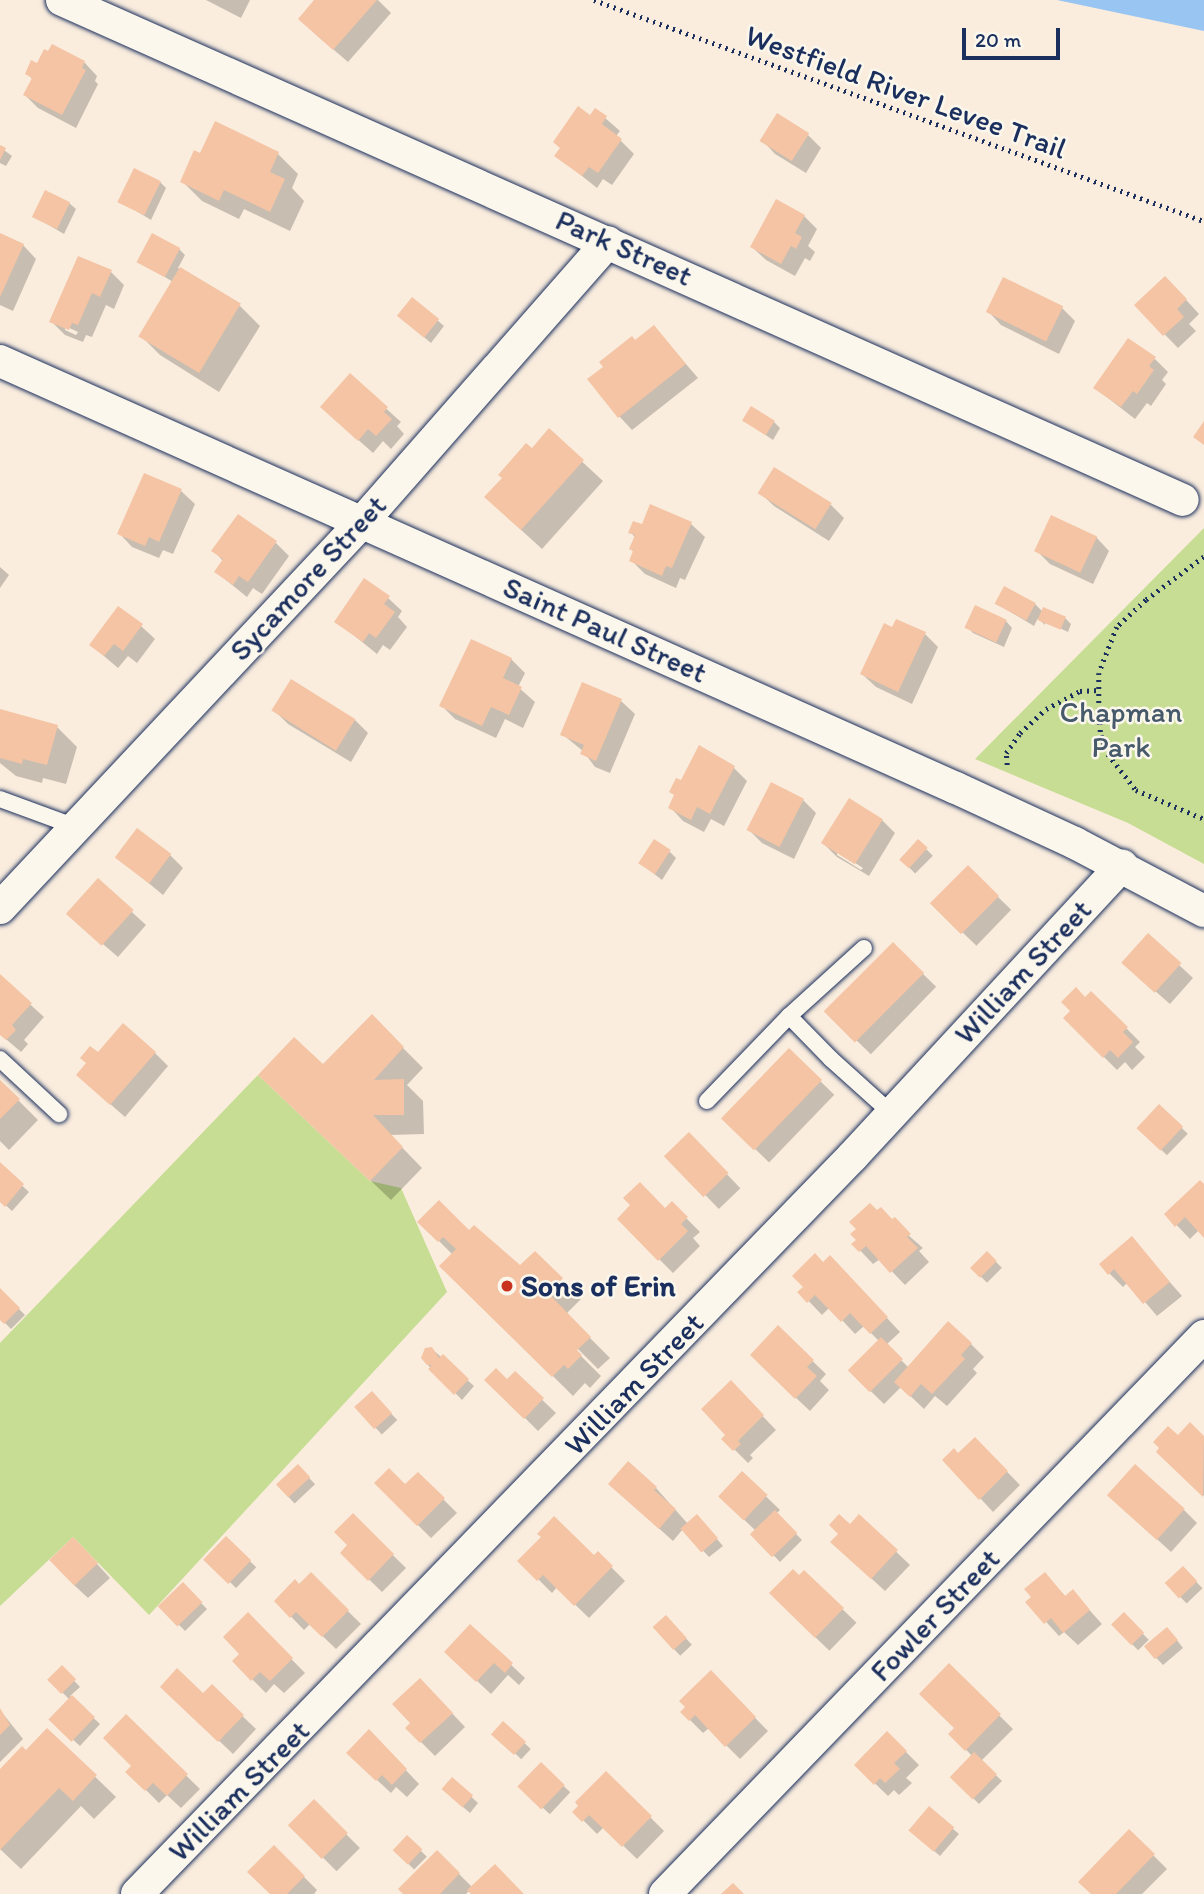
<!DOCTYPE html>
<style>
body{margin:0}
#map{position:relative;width:1204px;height:1894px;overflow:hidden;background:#faedde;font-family:Itim,sans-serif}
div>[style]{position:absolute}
.green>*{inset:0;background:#c7dd93}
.water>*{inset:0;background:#98c5f2}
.shadow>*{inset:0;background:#0003;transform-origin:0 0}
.building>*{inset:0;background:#f4c4a4;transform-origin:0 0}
.path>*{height:4.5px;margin-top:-2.25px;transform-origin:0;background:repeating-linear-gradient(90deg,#1b2f5e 0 2px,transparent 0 7px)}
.roads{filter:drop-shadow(0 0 2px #1b2f5e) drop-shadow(0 0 2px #1b2f5e)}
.lane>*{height:16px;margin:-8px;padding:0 8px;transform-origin:8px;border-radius:8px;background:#fbf7ec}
.street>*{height:32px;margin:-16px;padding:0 16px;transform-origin:16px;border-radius:16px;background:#fbf7ec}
.dots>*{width:19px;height:19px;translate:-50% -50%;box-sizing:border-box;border:4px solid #fbf7ec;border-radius:50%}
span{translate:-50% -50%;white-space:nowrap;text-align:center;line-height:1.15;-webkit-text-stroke:5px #fbf7ec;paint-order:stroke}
.street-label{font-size:30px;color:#1b2f5e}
.park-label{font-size:30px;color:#465a6b}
.poi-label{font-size:30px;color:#1b2f5e;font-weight:700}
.left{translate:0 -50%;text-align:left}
.scale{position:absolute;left:962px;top:28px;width:98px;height:32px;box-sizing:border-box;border:4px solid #1b2f5e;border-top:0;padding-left:9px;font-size:21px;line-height:24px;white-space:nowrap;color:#1b2f5e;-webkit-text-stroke:5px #fbf7ec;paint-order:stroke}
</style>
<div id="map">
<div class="green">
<i style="clip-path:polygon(1204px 528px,1204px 864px,1128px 823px,975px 759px)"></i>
<i style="clip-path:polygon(258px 1075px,370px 1181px,401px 1188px,447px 1292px,149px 1615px,73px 1537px,0 1606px,0 1343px)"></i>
</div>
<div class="water">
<i style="clip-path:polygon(1057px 0,1204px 0,1204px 31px)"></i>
</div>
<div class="shadow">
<i style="clip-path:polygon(206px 0,250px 0,241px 18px)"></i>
<i style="clip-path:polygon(316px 0,378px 0,391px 13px,348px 62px,313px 32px)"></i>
<i style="clip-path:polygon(84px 62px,97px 76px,95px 81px,98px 84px,76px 128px,38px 108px,25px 95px,33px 80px,27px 73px,37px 65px)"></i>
<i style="clip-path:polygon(596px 110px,620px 131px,616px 136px,634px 154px,612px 185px,603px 179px,597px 188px,557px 156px)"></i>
<i style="clip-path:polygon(808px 135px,821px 148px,806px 173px,775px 154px,762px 140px)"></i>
<i style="clip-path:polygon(0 147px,12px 156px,6px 166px,0 163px)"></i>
<i style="clip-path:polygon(278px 154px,298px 174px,292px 188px,304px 201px,290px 231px,244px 209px,239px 219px,202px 201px,182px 181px,200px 156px)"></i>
<i style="clip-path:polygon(160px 182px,166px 188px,151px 220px,120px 201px)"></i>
<i style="clip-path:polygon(69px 203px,76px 209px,64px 234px,35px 217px)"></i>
<i style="clip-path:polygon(804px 216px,817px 229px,808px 246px,815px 252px,810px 261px,805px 258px,795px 276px,766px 260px,752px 247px)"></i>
<i style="clip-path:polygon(0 235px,23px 245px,36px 259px,13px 311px,0 305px)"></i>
<i style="clip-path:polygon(179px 249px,185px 255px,178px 268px,240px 306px,260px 326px,219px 392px,160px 355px,140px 335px,173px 282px,139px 261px)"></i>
<i style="clip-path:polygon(evenodd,111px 272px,124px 285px,114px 309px,106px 305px,92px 337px,86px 335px,83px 342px,65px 335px,51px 321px,111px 272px,65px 326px,78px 332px,76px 335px,65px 330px,65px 326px)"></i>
<i style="clip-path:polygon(1178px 291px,1199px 314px,1189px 324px,1196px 331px,1178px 348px,1136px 305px)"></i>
<i style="clip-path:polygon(1062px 308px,1075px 321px,1059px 354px,1001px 325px,988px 311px)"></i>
<i style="clip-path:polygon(437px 320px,444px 326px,431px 343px,406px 322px)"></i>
<i style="clip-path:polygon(654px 327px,698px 378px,632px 430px,619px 416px,636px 342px)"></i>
<i style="clip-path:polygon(1155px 359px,1168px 372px,1162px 380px,1166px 384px,1151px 406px,1147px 403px,1135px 419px,1095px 388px)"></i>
<i style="clip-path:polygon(350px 376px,401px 422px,397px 426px,404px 434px,391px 449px,383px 441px,373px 453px,336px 420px)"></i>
<i style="clip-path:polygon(745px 421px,774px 422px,780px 428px,773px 440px)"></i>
<i style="clip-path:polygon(549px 431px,603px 481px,542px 549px,507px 517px,532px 450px)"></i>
<i style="clip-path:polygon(775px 470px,831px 505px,844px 518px,829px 541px,774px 506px,760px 493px)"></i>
<i style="clip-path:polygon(145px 475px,181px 491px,195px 504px,173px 554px,163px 550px,159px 558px,132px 547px,119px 533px)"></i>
<i style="clip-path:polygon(691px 524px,705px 537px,685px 580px,680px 578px,676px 588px,645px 574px,631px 560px,634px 553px,631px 549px,636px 538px,630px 532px,642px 527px)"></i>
<i style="clip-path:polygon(1096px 537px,1109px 551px,1093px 584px,1050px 564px,1037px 551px)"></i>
<i style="clip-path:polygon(276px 543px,289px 556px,262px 594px,253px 588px,247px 597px,216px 572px,223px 561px,214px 551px)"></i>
<i style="clip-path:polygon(0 567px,9px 575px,0 588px)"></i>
<i style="clip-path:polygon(388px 598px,402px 611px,398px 617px,407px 627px,390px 650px,383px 645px,377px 654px,336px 621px)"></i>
<i style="clip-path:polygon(997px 604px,1035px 604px,1043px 612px,1065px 618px,1071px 624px,1068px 632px,1045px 621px,1045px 625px,1038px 618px,1034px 626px)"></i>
<i style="clip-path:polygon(1006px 621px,1012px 628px,1004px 647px,973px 633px,967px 627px)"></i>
<i style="clip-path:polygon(141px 626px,155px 639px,137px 663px,128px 656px,118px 668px,91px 645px)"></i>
<i style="clip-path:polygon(893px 629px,925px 634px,938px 647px,912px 704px,876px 687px,862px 674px)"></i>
<i style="clip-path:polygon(511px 659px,525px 673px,518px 687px,535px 702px,523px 728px,505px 719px,496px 738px,455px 719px,442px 706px)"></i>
<i style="clip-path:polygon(621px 701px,635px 714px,610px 773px,595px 767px,583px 751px,562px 734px)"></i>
<i style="clip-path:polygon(274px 710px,355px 720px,368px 733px,351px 762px,288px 724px)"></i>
<i style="clip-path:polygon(0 711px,57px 727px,77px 747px,66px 784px,43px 778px,42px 783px,16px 776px,0 763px)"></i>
<i style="clip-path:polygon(734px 768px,747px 781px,724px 826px,711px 819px,704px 832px,683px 821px,670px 807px,682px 783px)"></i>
<i style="clip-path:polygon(803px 800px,816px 813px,794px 859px,762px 843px,749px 830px)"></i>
<i style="clip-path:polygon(evenodd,882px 820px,895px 833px,869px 876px,837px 857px,824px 844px,882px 820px,837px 851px,863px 868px,861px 870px,837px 855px,837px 851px)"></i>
<i style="left:918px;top:841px;width:21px;height:25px;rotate:45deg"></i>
<i style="clip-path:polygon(670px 852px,676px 858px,662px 880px,640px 863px)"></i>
<i style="clip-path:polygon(170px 855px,183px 868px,163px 895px,117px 857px)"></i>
<i style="left:968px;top:868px;width:60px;height:50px;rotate:44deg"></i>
<i style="clip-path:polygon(98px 881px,146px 925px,118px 957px,83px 927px)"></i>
<i style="clip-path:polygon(1148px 936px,1193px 978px,1170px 1004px,1138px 976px)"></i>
<i style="left:893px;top:945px;width:60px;height:94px;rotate:44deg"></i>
<i style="clip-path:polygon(0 977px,44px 1017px,24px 1040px,28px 1044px,21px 1052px,0 1034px)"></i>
<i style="clip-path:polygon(1091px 993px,1140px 1042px,1135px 1047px,1145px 1057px,1132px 1070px,1125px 1062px,1117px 1070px,1065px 1018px)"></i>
<i style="clip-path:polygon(372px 1017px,423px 1068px,407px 1085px,423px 1101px,424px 1134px,390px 1135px,422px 1168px,391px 1200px,281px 1095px,323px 1066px)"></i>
<i style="left:789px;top:1051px;width:63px;height:94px;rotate:44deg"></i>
<i style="clip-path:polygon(155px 1053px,168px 1066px,125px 1117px,92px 1088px,98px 1055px)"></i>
<i style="clip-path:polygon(0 1082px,38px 1120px,9px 1150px,0 1141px)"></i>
<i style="left:1159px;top:1106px;width:40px;height:30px;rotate:44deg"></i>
<i style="left:689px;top:1135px;width:74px;height:30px;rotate:46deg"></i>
<i style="clip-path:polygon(0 1165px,29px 1192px,12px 1211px,0 1200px)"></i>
<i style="clip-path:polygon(1204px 1186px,1204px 1236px,1199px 1230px,1190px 1239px,1166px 1214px)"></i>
<i style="clip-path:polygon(672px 1204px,700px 1232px,693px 1238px,700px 1246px,673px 1273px,619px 1219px,665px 1210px)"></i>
<i style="clip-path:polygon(892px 1221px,923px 1248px,919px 1251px,929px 1262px,905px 1285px,880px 1259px,873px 1264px,854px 1244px,859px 1240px,858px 1229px)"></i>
<i style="clip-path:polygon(420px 1222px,469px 1232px,520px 1268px,535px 1253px,581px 1299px,566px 1314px,610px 1358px,598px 1369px,577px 1348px,575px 1350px,601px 1376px,590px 1388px,585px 1383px,573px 1396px,442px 1266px,453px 1255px)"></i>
<i style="clip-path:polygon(1132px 1239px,1182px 1296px,1157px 1316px,1128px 1282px,1123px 1287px,1109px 1273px)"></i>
<i style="left:987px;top:1253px;width:21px;height:21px;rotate:45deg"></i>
<i style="clip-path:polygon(823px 1264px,843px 1271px,900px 1332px,886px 1345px,909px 1368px,971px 1344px,984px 1357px,973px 1369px,977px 1373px,947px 1406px,935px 1396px,924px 1409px,901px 1387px,884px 1404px,850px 1371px,879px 1341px,864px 1326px,855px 1334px,830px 1307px,822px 1315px,800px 1292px)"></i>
<i style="clip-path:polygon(0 1290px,25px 1315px,11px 1329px,0 1318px)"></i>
<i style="clip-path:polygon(778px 1328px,826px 1374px,820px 1381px,829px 1390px,810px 1411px,765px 1369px)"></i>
<i style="clip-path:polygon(432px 1349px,474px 1386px,462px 1400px,425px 1362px)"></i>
<i style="clip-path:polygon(515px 1374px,556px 1413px,538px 1431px,487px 1380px,507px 1382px)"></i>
<i style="clip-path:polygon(731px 1383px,776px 1430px,750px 1455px,753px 1458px,748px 1463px,724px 1439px,728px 1435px)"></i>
<i style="left:372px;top:1393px;width:37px;height:21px;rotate:47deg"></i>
<i style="clip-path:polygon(1190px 1425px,1204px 1439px,1204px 1496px,1159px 1452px)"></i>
<i style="clip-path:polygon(975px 1439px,1020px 1485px,993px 1512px,980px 1498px,958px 1455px)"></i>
<i style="left:298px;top:1466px;width:25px;height:28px;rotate:47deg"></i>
<i style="clip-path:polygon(742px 1473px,780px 1510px,776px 1514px,802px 1540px,780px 1562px,753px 1534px,756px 1531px,734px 1510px)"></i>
<i style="clip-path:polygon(418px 1474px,457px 1513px,431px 1538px,376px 1483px,405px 1487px)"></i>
<i style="clip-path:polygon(656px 1488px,688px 1524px,703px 1523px,723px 1546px,709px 1557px,683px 1529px,673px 1541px,624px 1497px)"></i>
<i style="clip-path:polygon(1123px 1508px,1184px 1510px,1197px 1523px,1171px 1552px)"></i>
<i style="clip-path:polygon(353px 1516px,406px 1568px,382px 1592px,342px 1553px,350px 1545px)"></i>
<i style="clip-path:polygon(859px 1516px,910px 1565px,885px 1591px,846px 1555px)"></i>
<i style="left:226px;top:1538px;width:42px;height:29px;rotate:44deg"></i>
<i style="clip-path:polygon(86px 1552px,110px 1578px,88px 1598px,74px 1585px)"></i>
<i style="clip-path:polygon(598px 1554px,625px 1581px,589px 1618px,557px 1587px,552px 1593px,520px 1561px,594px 1558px)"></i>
<i style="left:1183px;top:1568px;width:28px;height:22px;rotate:46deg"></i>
<i style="left:804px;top:1572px;width:73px;height:39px;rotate:44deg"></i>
<i style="clip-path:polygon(1045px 1574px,1066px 1597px,1073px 1592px,1102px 1624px,1078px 1645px,1064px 1632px,1059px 1636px,1028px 1602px)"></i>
<i style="clip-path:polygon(311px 1575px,361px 1624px,336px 1649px,310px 1624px,304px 1630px,276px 1601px)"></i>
<i style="left:183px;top:1585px;width:34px;height:31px;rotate:45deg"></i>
<i style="clip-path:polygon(248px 1615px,305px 1673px,284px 1693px,274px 1684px,266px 1693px,234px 1661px,241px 1654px)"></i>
<i style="left:1124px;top:1615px;width:35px;height:15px;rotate:45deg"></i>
<i style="left:666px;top:1617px;width:38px;height:16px;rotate:47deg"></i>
<i style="clip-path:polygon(470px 1626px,525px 1678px,519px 1685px,508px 1675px,491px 1694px,460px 1665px)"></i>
<i style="clip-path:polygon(1173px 1635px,1183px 1648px,1163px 1665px,1146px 1647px)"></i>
<i style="clip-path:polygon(949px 1666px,1013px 1729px,981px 1761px,1002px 1781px,979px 1804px,952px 1777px,972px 1756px,951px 1734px,956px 1729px)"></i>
<i style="clip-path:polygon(62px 1668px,80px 1687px,70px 1696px,100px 1724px,80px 1746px,51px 1720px,70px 1700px,50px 1680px)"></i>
<i style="clip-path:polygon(711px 1673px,768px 1731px,740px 1759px,709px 1728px,703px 1733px,682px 1712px)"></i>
<i style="clip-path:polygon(212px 1687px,256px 1729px,233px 1754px,176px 1700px,203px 1696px)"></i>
<i style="clip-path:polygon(433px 1693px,465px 1727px,435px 1756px,407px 1728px)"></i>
<i style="clip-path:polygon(0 1710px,23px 1739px,0 1762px)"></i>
<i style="clip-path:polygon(126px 1717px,200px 1789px,181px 1808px,167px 1795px,159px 1803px,128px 1772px,134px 1766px)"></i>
<i style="left:503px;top:1723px;width:38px;height:14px;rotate:43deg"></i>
<i style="clip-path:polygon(47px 1730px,116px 1797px,94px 1819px,81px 1806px,21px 1869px,0 1849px,0 1772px,26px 1752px)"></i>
<i style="clip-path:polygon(887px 1733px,919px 1765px,906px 1778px,912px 1783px,899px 1795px,894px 1790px,888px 1796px,856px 1765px)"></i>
<i style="clip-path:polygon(382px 1745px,419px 1784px,407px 1797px,396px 1787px,391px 1793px,362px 1766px)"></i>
<i style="left:541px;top:1765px;width:40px;height:30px;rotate:43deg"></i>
<i style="clip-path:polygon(606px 1773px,664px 1831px,637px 1859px,604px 1827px,597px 1834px,575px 1812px)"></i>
<i style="clip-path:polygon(452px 1779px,478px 1803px,470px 1813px,449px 1795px)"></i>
<i style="left:314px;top:1802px;width:65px;height:33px;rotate:45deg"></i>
<i style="clip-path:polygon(952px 1828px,959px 1834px,940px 1856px,917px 1836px)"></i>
<i style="clip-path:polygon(1129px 1831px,1167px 1869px,1142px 1894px,1093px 1894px)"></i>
<i style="left:407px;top:1837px;width:28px;height:18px;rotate:45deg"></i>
<i style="clip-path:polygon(274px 1847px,317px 1890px,314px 1894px,271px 1894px)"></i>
<i style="clip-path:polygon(437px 1852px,473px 1888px,522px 1894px,473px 1894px,470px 1890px,466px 1894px,406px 1894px)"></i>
</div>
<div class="building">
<i style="clip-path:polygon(314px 0,377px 0,333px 50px,298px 19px)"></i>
<i style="clip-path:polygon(52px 44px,85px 61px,82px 68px,86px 70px,62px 115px,23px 95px,32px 78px,25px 74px,31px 60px,37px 63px,44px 49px,48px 51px)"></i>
<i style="clip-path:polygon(578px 106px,590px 115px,595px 108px,607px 116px,602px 124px,622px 139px,598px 173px,589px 167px,582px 176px,554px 156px,560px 148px,553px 142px)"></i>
<i style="left:777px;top:113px;width:38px;height:33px;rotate:32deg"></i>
<i style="clip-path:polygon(215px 121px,279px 152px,270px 172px,285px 179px,270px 212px,224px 190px,219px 201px,180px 182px,194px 150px,200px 153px)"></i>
<i style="clip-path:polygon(0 145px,6px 148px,0 160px)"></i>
<i style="left:134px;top:168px;width:30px;height:38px;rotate:26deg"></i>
<i style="left:45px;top:190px;width:28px;height:30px;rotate:26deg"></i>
<i style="clip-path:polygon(776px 199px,805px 215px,795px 233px,802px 237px,796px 249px,791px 246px,781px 264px,750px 247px)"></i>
<i style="clip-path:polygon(0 233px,24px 244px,0 297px)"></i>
<i style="left:152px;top:233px;width:32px;height:33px;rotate:28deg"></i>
<i style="clip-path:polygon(78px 256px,112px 270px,100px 297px,92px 293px,78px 325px,72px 323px,69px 330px,49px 322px)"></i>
<i style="left:180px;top:267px;width:71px;height:81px;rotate:31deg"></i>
<i style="clip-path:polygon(1165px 276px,1187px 299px,1177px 309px,1184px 317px,1163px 336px,1134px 305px)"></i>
<i style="left:1003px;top:277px;width:67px;height:39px;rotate:26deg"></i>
<i style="left:412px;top:297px;width:35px;height:24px;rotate:39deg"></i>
<i style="clip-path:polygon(654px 325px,686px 364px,618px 418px,587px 379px,603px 367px,599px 362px,632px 336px,635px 340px)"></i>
<i style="clip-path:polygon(1128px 338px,1156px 357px,1149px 366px,1154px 370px,1137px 394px,1133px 391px,1121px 407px,1093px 388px)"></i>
<i style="clip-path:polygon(350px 373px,388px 407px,384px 412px,392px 419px,376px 436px,368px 429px,358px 441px,320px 407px)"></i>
<i style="left:751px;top:406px;width:28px;height:17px;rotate:32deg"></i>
<i style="clip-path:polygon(1204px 421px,1204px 445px,1193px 437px)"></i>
<i style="clip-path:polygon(549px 428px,584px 460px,521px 530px,484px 497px,502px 478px,498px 475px,526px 443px,532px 448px)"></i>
<i style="left:774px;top:467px;width:68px;height:31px;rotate:32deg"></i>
<i style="clip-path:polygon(144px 473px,182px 489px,159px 542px,149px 537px,145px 546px,117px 534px)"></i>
<i style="clip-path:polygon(650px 504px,692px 522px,672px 568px,666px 566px,662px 576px,629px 561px,633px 551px,629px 549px,635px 535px,628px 533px,633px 521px,642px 524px)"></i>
<i style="clip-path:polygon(238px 514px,277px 541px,248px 582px,239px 576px,233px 585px,214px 572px,223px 559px,211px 551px)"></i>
<i style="left:1051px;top:515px;width:51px;height:40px;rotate:25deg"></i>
<i style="clip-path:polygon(364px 578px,390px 596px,384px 604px,395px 612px,376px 638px,369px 633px,363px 642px,334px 622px)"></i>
<i style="left:1004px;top:586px;width:36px;height:20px;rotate:28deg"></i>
<i style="left:975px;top:605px;width:35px;height:25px;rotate:25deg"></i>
<i style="clip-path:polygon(118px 606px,143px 624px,123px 651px,114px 644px,104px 656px,89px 645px)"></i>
<i style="left:1043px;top:607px;width:25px;height:14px;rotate:23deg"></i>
<i style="clip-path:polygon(896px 619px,926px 632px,898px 692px,860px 674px,884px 623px,892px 627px)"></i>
<i style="clip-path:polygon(471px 639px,512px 658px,503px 678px,522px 687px,509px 715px,491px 707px,482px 726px,439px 706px)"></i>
<i style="left:291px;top:679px;width:76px;height:37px;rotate:32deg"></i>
<i style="clip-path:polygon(582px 682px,622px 699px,596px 761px,580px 754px,584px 745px,560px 735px)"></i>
<i style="clip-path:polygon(0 709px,58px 725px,47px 765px,23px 759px,22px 764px,0 758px)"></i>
<i style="clip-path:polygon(699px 745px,735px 766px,710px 814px,697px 807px,691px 820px,668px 808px,674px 795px,669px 792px,676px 778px,681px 780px)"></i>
<i style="left:771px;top:782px;width:37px;height:54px;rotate:27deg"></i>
<i style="left:849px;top:798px;width:40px;height:53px;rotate:32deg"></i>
<i style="left:137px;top:828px;width:43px;height:37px;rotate:37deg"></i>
<i style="left:654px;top:839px;width:20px;height:29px;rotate:33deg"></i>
<i style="left:918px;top:839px;width:13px;height:28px;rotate:42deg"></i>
<i style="left:968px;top:865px;width:44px;height:54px;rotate:45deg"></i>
<i style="left:98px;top:878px;width:48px;height:48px;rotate:42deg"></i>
<i style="left:1148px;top:933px;width:45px;height:40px;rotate:42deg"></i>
<i style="left:893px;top:942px;width:44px;height:98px;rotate:45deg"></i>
<i style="clip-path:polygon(0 974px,32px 1003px,12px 1025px,16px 1030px,6px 1040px,0 1035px)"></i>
<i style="clip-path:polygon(1076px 987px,1085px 997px,1091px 991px,1128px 1027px,1123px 1032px,1133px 1042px,1118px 1058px,1110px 1050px,1103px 1058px,1063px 1018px,1070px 1011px,1061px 1002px)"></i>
<i style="clip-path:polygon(372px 1014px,404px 1047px,374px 1080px,404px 1079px,404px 1115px,373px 1115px,403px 1147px,370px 1181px,258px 1075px,294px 1037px,323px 1064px)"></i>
<i style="clip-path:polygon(123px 1023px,156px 1052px,110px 1105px,76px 1075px,86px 1063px,80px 1058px,90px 1046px,98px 1052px)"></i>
<i style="left:789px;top:1048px;width:46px;height:98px;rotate:44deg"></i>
<i style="clip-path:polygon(0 1080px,20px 1099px,0 1119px)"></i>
<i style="left:1159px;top:1104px;width:33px;height:33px;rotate:43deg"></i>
<i style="left:689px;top:1132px;width:57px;height:35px;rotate:46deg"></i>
<i style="clip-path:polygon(0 1162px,24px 1184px,5px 1207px,0 1202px)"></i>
<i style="clip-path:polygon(1200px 1180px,1204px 1184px,1204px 1238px,1185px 1217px,1175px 1227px,1164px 1214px)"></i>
<i style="clip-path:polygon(640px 1182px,665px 1208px,672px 1201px,688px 1217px,681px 1224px,688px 1231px,658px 1261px,617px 1219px,630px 1205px,623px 1198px)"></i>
<i style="clip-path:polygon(439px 1200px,469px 1230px,474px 1225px,520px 1265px,535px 1251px,563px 1278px,548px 1293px,591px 1337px,577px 1350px,582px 1355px,568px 1369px,564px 1365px,552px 1377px,439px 1266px,456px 1249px,443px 1237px,438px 1242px,417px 1222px)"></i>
<i style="clip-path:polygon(870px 1203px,877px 1210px,881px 1207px,892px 1219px,895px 1217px,911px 1234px,907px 1237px,918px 1248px,890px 1273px,866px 1246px,859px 1252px,851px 1244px,856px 1240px,850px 1234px,856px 1229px,849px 1222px)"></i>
<i style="clip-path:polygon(1132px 1236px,1170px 1282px,1143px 1304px,1114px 1269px,1108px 1275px,1099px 1264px)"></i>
<i style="left:987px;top:1251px;width:14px;height:24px;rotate:45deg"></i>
<i style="clip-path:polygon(815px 1253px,823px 1262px,830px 1255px,888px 1317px,870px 1334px,850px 1313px,841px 1322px,815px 1295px,807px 1303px,797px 1292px,803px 1287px,792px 1276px)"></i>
<i style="clip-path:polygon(0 1288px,20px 1308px,4px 1324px,0 1320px)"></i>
<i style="clip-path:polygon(948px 1321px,972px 1343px,961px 1355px,965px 1359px,932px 1394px,921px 1384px,910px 1397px,894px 1382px)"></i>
<i style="clip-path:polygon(778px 1325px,814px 1360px,807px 1367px,817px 1376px,795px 1399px,750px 1355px)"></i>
<i style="left:881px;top:1337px;width:31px;height:47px;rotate:45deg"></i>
<i style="clip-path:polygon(432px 1347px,439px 1358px,443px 1354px,469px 1379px,454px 1395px,428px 1369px,432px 1365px,427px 1365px,421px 1358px,425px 1348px)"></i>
<i style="clip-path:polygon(496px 1368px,507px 1379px,515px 1371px,544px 1398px,524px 1419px,484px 1380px)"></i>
<i style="clip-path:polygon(731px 1380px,764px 1415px,738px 1441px,741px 1444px,733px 1451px,721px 1439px,725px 1435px,701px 1409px)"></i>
<i style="left:372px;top:1391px;width:30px;height:24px;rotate:48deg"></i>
<i style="clip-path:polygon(1190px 1422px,1204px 1436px,1203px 1497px,1156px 1452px,1159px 1448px,1153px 1442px,1168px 1426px,1178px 1435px)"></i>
<i style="clip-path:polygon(975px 1437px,1008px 1471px,979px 1500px,942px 1460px,954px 1448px,958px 1453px)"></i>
<i style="clip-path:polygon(628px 1461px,657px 1487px,654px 1490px,676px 1509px,659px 1529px,608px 1484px)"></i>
<i style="left:298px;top:1464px;width:18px;height:30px;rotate:47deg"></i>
<i style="left:1135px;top:1464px;width:67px;height:42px;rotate:42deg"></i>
<i style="clip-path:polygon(389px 1468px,405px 1484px,418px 1472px,445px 1498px,417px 1526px,374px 1483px)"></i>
<i style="left:742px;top:1471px;width:35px;height:35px;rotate:43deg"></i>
<i style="left:775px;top:1510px;width:32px;height:35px;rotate:46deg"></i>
<i style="clip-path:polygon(353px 1513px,394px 1554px,368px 1581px,340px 1553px,347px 1545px,334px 1532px)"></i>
<i style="left:697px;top:1514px;width:32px;height:22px;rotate:49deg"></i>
<i style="clip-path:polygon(839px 1514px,850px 1524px,859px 1514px,898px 1550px,871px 1579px,830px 1542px,838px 1534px,829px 1525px)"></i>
<i style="clip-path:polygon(554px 1516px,594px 1555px,598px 1551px,613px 1566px,574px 1606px,543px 1575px,537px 1581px,517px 1561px,541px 1537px,537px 1534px)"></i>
<i style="left:226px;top:1536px;width:35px;height:33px;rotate:44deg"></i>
<i style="left:73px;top:1537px;width:36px;height:33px;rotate:46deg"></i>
<i style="left:1183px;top:1566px;width:21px;height:25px;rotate:47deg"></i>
<i style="clip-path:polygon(793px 1569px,799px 1575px,804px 1570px,844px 1608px,815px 1638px,769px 1593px)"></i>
<i style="clip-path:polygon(311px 1572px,349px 1610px,322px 1637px,296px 1612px,290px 1618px,274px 1601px,295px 1579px,299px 1584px)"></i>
<i style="clip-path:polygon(1045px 1572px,1065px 1596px,1073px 1589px,1090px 1610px,1063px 1633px,1051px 1618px,1044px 1624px,1025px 1602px,1031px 1597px,1024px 1589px)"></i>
<i style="left:183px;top:1582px;width:28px;height:35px;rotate:46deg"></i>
<i style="clip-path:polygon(248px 1612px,293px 1658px,270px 1681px,260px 1672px,251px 1681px,232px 1661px,239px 1654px,223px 1637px)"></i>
<i style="left:1124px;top:1612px;width:29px;height:18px;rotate:46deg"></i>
<i style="left:666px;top:1615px;width:31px;height:18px;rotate:48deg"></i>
<i style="clip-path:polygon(470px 1624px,513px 1663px,505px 1673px,494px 1663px,476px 1682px,444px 1652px)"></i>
<i style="left:1167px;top:1627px;width:17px;height:30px;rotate:50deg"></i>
<i style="clip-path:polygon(949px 1663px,1001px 1714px,965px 1751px,948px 1734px,954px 1728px,919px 1694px)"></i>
<i style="left:62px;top:1665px;width:20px;height:21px;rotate:45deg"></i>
<i style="clip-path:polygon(177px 1668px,203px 1693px,212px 1684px,244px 1715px,218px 1742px,160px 1687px)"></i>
<i style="clip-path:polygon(711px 1670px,756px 1717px,725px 1747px,695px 1715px,689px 1721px,680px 1712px,685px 1707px,679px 1701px)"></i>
<i style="clip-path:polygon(420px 1678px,453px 1713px,420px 1743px,405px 1728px,410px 1723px,392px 1704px)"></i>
<i style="left:72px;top:1695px;width:32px;height:34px;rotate:44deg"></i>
<i style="clip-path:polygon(0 1708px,10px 1725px,0 1735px)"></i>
<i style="clip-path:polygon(126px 1714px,188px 1774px,167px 1796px,153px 1783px,145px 1791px,125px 1772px,131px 1766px,103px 1738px)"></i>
<i style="left:503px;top:1721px;width:31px;height:18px;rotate:42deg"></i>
<i style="clip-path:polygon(47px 1728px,97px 1775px,73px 1801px,59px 1788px,0 1850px,0 1769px,22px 1746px,26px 1750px)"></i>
<i style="clip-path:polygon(369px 1729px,407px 1769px,392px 1785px,382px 1775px,376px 1781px,346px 1753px)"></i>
<i style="clip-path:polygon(887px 1731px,907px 1751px,894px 1763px,900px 1769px,885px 1783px,880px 1778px,874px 1785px,854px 1765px)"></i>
<i style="left:974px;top:1752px;width:32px;height:35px;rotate:44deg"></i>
<i style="left:541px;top:1762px;width:33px;height:34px;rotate:44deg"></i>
<i style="clip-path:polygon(606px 1771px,652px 1816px,622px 1847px,589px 1815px,582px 1822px,572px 1812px,578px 1806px,575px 1802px)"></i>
<i style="left:452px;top:1777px;width:28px;height:16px;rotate:41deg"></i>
<i style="left:314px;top:1799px;width:48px;height:37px;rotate:45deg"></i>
<i style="left:929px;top:1806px;width:33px;height:32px;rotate:40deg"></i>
<i style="clip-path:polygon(1129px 1829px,1155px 1854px,1116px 1894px,1091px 1894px,1078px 1882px)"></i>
<i style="left:407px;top:1835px;width:21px;height:21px;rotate:43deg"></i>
<i style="clip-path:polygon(274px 1845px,305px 1876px,287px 1894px,270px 1894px,247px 1872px)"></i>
<i style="clip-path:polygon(437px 1850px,460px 1873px,440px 1894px,403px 1894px,398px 1889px)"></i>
<i style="clip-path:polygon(495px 1864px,524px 1894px,471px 1894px,467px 1890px)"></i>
<i style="clip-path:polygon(733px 1883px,744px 1894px,721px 1894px)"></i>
</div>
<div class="path">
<i style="left:594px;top:0;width:649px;rotate:19.92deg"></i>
<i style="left:1204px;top:557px;width:72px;rotate:143.4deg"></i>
<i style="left:1146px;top:600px;width:40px;rotate:137deg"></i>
<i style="left:1117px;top:627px;width:49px;rotate:111.4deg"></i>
<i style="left:1099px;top:673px;width:36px;rotate:90deg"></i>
<i style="left:1099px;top:709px;width:26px;rotate:86deg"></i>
<i style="left:1101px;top:735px;width:20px;rotate:70deg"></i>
<i style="left:1108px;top:754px;width:46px;rotate:52.1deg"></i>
<i style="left:1136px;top:790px;width:74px;rotate:23.1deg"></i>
<i style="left:1007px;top:765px;width:12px;rotate:-95deg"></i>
<i style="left:1006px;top:753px;width:24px;rotate:-55deg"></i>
<i style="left:1020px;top:733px;width:35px;rotate:-43deg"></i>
<i style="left:1046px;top:709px;width:38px;rotate:-28deg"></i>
<i style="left:1080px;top:691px;width:19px;rotate:-3deg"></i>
</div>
<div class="roads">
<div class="lane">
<i style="left:0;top:799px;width:81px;rotate:20.2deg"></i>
<i style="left:864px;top:948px;width:101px;rotate:137.8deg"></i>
<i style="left:789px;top:1016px;width:60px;rotate:45.7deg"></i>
<i style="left:831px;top:1059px;width:82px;rotate:42deg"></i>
<i style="left:0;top:1059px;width:81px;rotate:43deg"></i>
<i style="left:707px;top:1101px;width:118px;rotate:-46deg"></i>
</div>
<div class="street">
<i style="left:62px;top:0;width:1227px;rotate:24.04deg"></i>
<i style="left:0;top:361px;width:1047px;rotate:24.07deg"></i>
<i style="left:956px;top:788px;width:131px;rotate:24.8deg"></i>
<i style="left:1075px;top:843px;width:146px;rotate:27.8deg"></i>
<i style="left:0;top:908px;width:531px;rotate:-46.83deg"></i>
<i style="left:363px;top:521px;width:371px;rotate:-48.7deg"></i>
<i style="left:137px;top:1894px;width:1028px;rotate:-45.87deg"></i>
<i style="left:853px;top:1156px;width:396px;rotate:-47.2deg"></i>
<i style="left:665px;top:1894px;width:776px;rotate:-45.99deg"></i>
</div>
</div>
<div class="dots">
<i style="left:507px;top:1286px;background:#c8321e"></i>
</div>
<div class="street-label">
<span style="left:906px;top:92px;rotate:20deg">Westfield River Levee Trail</span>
<span style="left:624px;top:248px;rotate:24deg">Park Street</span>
<span style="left:308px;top:578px;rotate:-47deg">Sycamore Street</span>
<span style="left:605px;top:630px;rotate:24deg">Saint Paul Street</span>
<span style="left:1023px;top:972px;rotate:-47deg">William Street</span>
<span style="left:634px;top:1384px;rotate:-46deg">William Street</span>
<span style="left:935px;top:1615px;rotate:-46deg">Fowler Street</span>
<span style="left:239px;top:1791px;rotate:-45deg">William Street</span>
</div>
<div class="park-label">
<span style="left:1121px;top:729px">Chapman<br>Park</span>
</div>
<div class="poi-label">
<span class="left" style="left:521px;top:1286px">Sons of Erin</span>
</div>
<div class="scale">20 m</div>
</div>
